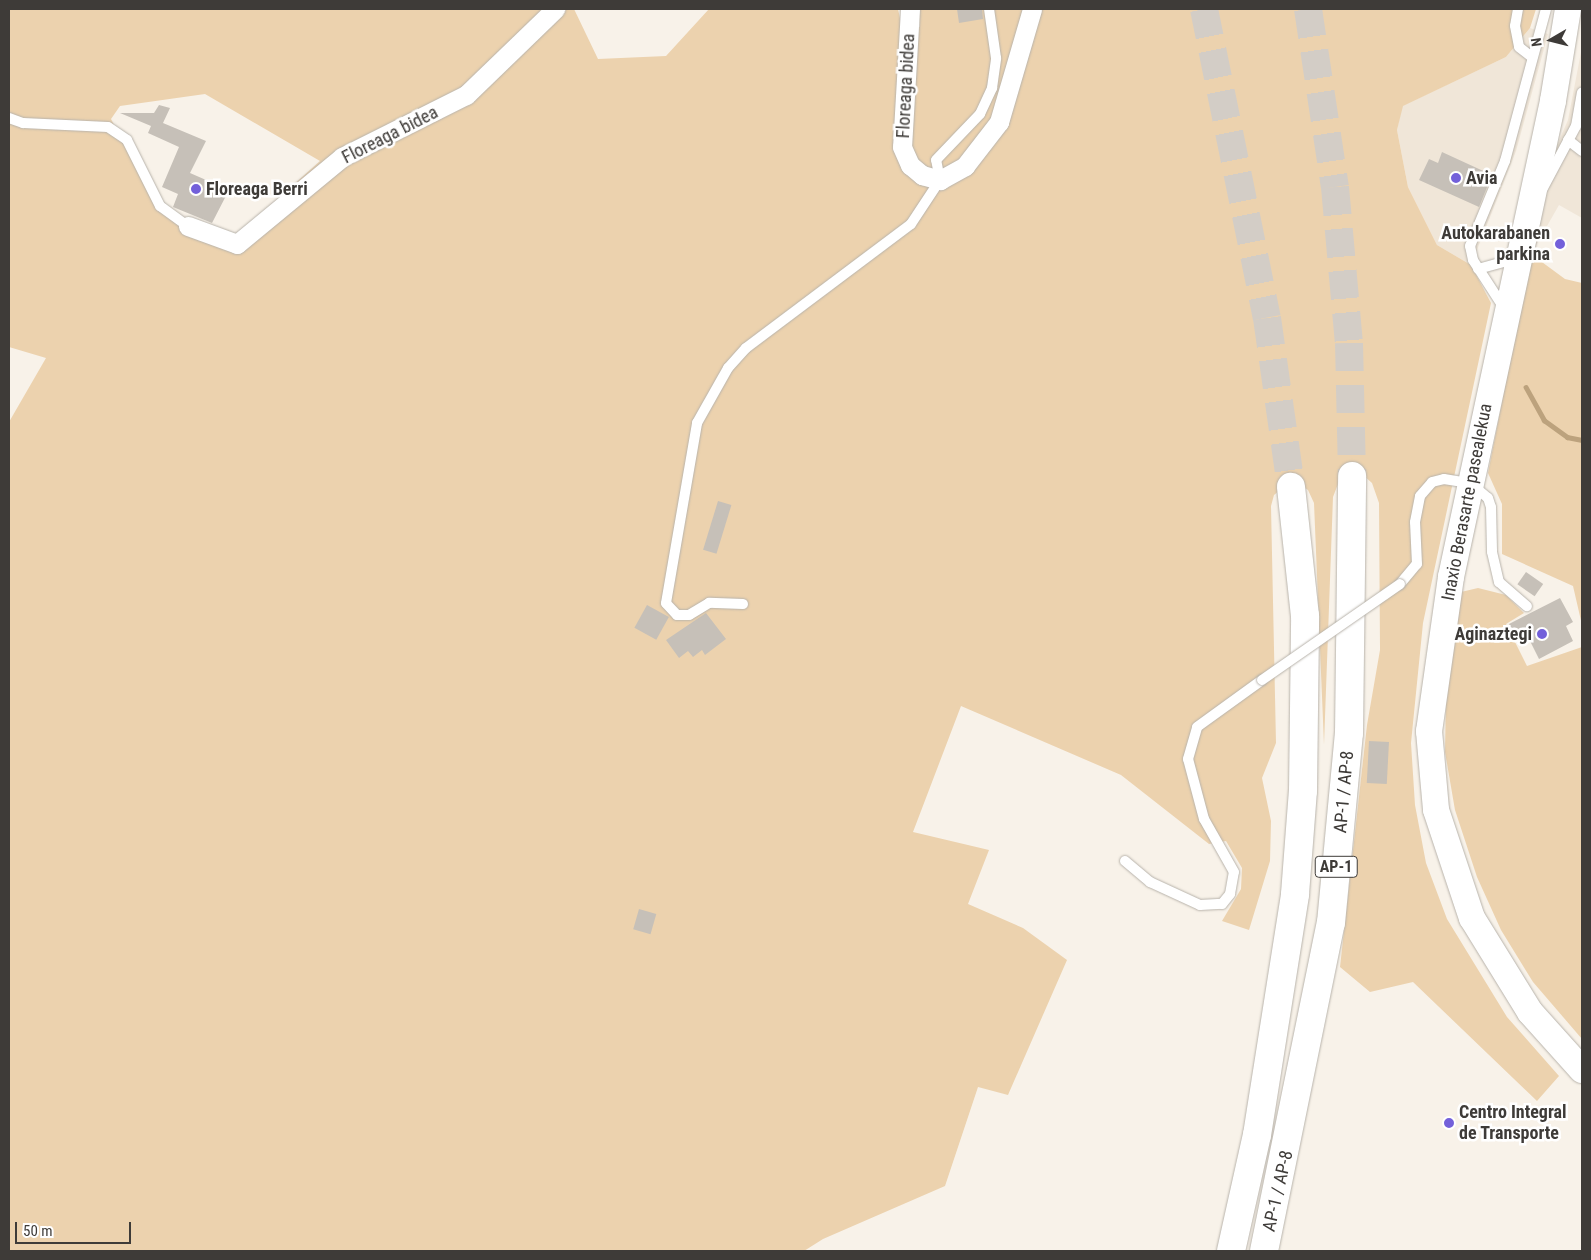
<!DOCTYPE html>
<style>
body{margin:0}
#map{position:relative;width:1591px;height:1260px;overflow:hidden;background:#f8f2e9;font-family:"Roboto Condensed",sans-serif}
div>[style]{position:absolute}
.built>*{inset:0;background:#f0e6d8}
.green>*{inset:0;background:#ecd2ae}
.stream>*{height:4.5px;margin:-2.25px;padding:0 2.25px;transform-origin:2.25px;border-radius:2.25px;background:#bca27d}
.building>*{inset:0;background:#c6c0b8;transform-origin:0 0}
.highway-tunnel>*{height:28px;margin-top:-14px;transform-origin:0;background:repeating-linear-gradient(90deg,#d3cdc6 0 28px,transparent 0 42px)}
.roads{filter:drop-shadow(0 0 1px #b8b3ab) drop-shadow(0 0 1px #b8b3ab)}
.lane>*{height:10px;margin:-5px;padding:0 5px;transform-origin:5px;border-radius:5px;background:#fff}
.street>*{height:19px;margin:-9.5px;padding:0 9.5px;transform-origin:9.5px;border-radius:9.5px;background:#fff}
.secondary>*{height:26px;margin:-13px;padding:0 13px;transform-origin:13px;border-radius:13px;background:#fff}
.highway>*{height:28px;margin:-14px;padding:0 14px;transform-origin:14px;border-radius:14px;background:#fff}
.bridges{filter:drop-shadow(0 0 1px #b8b3ab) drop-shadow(0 0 1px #b8b3ab)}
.lane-bridge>*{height:10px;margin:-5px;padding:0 5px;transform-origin:5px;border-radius:5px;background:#fff}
.dots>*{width:14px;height:14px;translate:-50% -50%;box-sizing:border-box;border:2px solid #fff;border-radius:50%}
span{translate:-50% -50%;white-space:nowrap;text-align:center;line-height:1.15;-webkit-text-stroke:5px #fff;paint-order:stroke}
.shield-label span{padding:1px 4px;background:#fff;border:1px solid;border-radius:4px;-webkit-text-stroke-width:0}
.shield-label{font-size:16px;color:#3e3b38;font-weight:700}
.street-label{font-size:18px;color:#3e3b38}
.poi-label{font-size:18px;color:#3e3b38;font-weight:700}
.left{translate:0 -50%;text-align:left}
.right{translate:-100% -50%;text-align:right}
.frame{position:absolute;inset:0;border:10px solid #3e3b38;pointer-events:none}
.north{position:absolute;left:1526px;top:15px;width:50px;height:50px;-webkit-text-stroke:4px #fff;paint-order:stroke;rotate:262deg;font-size:14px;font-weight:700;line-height:20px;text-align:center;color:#3e3b38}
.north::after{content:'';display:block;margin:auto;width:18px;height:22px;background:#3e3b38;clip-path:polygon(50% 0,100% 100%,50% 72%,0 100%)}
.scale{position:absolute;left:15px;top:1222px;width:116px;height:22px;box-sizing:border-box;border:2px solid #3e3b38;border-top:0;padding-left:6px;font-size:15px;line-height:18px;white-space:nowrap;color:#3e3b38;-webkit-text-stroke:4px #fff;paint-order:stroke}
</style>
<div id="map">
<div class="built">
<i style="clip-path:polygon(1530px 28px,1548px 34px,1516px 151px,1471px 265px,1437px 245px,1408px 187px,1397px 130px,1402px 106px,1506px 57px)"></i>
<i style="clip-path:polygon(1582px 47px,1582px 218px,1559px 205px,1531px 254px,1554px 152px,1568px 120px)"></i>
</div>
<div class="green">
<i style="clip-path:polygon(evenodd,9px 9px,574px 9px,598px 59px,666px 56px,709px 9px,898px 9px,901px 23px,920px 27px,918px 9px,1536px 9px,1530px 28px,1506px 57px,1403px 106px,1397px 130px,1408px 187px,1437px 245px,1471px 265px,1491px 303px,1423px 623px,1411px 743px,1415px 805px,1426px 863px,1447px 919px,1507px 1017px,1559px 1076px,1537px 1101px,1413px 982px,1370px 992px,1340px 967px,1367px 725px,1380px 650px,1379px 503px,1372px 483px,1363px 475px,1348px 476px,1338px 484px,1333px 497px,1324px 745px,1314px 503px,1308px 490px,1299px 484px,1285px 486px,1274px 495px,1271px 506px,1276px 743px,1262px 778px,1271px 821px,1270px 861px,1249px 930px,1222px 921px,1241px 889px,1242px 868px,1226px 841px,1209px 844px,1121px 775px,961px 706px,913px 832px,989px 850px,968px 904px,1023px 928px,1067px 960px,1008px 1095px,978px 1087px,945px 1186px,823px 1239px,804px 1251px,9px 1251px,9px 422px,46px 358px,9px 347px,9px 9px,205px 94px,320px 161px,235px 237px,158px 208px,111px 119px,120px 106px,205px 94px)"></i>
<i style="clip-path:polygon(1531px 254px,1565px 279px,1582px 283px,1582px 625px,1573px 586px,1502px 554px,1502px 504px,1488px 473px)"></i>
<i style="clip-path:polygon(1478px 588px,1506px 595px,1524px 613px,1506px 624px,1527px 666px,1582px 647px,1582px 1039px,1533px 982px,1501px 930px,1477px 877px,1455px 810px,1445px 752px,1446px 696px,1461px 592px)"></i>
</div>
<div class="stream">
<i style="left:1526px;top:387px;width:38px;rotate:61deg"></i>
<i style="left:1544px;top:420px;width:29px;rotate:36deg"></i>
<i style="left:1567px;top:437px;width:15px;rotate:11deg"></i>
</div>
<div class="building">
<i style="clip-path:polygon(957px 9px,982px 9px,983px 19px,959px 23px)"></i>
<i style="clip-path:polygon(159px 105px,170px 108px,163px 123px,206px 141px,190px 173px,229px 190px,212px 223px,173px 207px,178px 194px,162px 187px,179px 147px,148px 133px,151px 126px,120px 113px,154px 113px)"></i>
<i style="clip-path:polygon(1442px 152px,1492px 175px,1479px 207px,1419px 180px,1429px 159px,1438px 163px)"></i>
<i style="left:718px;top:501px;width:14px;height:51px;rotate:17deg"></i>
<i style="left:1526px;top:572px;width:21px;height:15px;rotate:35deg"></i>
<i style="clip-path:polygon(1560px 598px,1573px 622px,1566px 626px,1573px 641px,1539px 659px,1530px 641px,1521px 646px,1509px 624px)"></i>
<i style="left:647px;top:605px;width:25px;height:26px;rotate:29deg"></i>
<i style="clip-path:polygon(706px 613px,726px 639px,705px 655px,702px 650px,693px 657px,688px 651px,679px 658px,666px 640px)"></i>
<i style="left:1369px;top:741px;width:20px;height:42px;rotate:3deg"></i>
<i style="left:639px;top:909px;width:18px;height:21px;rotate:16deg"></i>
</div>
<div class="highway-tunnel">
<i style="left:1204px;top:9px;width:315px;rotate:78.5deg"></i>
<i style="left:1267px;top:318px;width:171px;rotate:81.9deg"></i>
<i style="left:1308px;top:9px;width:180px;rotate:81.4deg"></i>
<i style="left:1335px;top:187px;width:157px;rotate:84.9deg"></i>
<i style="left:1349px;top:343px;width:133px;rotate:88.7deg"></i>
</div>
<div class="roads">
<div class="lane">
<i style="left:1518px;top:9px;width:17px;rotate:100deg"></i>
<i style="left:1515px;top:26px;width:21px;rotate:79deg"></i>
<i style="left:1519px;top:47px;width:16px;rotate:38deg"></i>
<i style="left:9px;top:118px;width:15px;rotate:20deg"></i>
<i style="left:23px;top:123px;width:85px;rotate:2.7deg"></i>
<i style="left:108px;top:127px;width:23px;rotate:34deg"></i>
<i style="left:127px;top:140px;width:74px;rotate:63.4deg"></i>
<i style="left:160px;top:206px;width:34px;rotate:36deg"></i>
<i style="left:1568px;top:140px;width:18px;rotate:38deg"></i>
<i style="left:1543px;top:188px;width:70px;rotate:-62deg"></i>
<i style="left:1576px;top:126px;width:34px;rotate:-80deg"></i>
<i style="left:1478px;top:269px;width:41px;rotate:-15.4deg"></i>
<i style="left:1504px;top:308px;width:57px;rotate:-122.9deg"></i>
<i style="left:1473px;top:260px;width:14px;rotate:-102deg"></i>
<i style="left:1470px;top:246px;width:92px;rotate:-67.6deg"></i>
<i style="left:1505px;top:161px;width:157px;rotate:-74.9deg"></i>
<i style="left:1400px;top:584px;width:26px;rotate:-50deg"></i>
<i style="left:1417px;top:564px;width:42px;rotate:-92.7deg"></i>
<i style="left:1415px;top:522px;width:26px;rotate:-79deg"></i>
<i style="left:1420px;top:496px;width:18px;rotate:-49deg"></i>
<i style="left:1432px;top:482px;width:12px;rotate:-14deg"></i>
<i style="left:1444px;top:479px;width:26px;rotate:9deg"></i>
<i style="left:1470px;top:483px;width:23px;rotate:40deg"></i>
<i style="left:1488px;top:498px;width:9px;rotate:72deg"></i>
<i style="left:1491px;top:507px;width:45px;rotate:88.7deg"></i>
<i style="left:1492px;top:552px;width:31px;rotate:77deg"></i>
<i style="left:1499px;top:582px;width:37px;rotate:41deg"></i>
<i style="left:743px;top:604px;width:34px;rotate:-178deg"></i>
<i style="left:709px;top:603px;width:23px;rotate:149deg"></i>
<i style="left:689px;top:615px;width:12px;rotate:180deg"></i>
<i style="left:677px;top:615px;width:16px;rotate:-133deg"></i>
<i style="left:666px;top:603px;width:183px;rotate:-80.2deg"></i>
<i style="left:697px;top:423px;width:63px;rotate:-60.6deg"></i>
<i style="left:728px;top:368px;width:27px;rotate:-48deg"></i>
<i style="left:746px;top:348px;width:206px;rotate:-36.9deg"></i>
<i style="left:911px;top:224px;width:53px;rotate:-56.6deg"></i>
<i style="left:940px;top:180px;width:20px;rotate:-101deg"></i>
<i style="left:936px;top:160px;width:64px;rotate:-46.3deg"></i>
<i style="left:980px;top:114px;width:29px;rotate:-65deg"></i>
<i style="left:992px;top:88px;width:30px;rotate:-82deg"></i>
<i style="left:996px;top:58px;width:49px;rotate:-98.1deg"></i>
<i style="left:1125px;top:861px;width:33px;rotate:40deg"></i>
<i style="left:1150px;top:882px;width:55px;rotate:24.7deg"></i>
<i style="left:1200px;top:905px;width:22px;rotate:-3deg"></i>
<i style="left:1222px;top:904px;width:13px;rotate:-51deg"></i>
<i style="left:1230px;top:894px;width:22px;rotate:-80deg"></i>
<i style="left:1234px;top:872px;width:61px;rotate:-119.5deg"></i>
<i style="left:1204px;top:819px;width:62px;rotate:-104.9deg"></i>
<i style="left:1188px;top:759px;width:33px;rotate:-74deg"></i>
<i style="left:1197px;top:727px;width:80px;rotate:-35.9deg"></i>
</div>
<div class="street">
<i style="left:910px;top:9px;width:138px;rotate:93.3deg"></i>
<i style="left:902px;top:147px;width:20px;rotate:66deg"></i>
<i style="left:910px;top:165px;width:16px;rotate:40deg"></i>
<i style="left:922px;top:175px;width:19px;rotate:16deg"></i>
<i style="left:940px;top:180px;width:29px;rotate:-29deg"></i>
<i style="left:965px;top:166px;width:56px;rotate:-52.3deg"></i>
<i style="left:999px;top:122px;width:118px;rotate:-73.7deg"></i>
<i style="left:188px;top:226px;width:52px;rotate:20.2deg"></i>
<i style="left:237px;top:244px;width:136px;rotate:-39.6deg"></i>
<i style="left:342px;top:157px;width:139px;rotate:-26.6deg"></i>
<i style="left:466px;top:95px;width:124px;rotate:-44deg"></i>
</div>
<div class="secondary">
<i style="left:1568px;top:9px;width:93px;rotate:99.3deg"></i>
<i style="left:1553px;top:101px;width:487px;rotate:102.1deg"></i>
<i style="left:1451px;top:577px;width:156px;rotate:98.1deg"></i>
<i style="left:1429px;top:731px;width:79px;rotate:84.9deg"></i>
<i style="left:1436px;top:810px;width:114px;rotate:71.6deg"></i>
<i style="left:1472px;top:918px;width:110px;rotate:58.3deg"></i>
<i style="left:1530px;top:1012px;width:78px;rotate:48.1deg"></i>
</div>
<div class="highway">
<i style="left:1231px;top:1251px;width:119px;rotate:-77.4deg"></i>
<i style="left:1257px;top:1135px;width:244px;rotate:-81deg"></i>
<i style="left:1295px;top:894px;width:103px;rotate:-85.6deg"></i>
<i style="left:1303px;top:791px;width:175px;rotate:-89.3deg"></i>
<i style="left:1305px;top:616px;width:130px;rotate:-96.2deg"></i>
<i style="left:1264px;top:1251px;width:335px;rotate:-78.5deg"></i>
<i style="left:1331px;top:923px;width:191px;rotate:-84.6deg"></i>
<i style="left:1349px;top:733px;width:257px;rotate:-89.3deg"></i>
</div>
</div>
<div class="bridges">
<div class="lane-bridge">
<i style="left:1262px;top:680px;width:168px;rotate:-34.8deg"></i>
</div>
</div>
<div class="dots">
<i style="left:1456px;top:178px;background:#7360da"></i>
<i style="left:196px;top:189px;background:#7360da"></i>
<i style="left:1560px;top:244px;background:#7360da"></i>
<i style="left:1542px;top:634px;background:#7360da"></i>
<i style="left:1449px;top:1123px;background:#7360da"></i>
</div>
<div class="shield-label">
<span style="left:1336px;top:867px">AP-1</span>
</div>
<div class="street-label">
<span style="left:906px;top:86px;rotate:-87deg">Floreaga bidea</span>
<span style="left:390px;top:135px;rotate:-27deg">Floreaga bidea</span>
<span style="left:1467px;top:502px;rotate:-79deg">Inaxio Berasarte pasealekua</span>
<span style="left:1344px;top:792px;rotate:-85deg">AP-1 / AP-8</span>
<span style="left:1278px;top:1191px;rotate:-77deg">AP-1 / AP-8</span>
</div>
<div class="poi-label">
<span class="left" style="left:1466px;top:178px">Avia</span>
<span class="left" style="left:206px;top:189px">Floreaga Berri</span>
<span class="right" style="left:1550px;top:244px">Autokarabanen<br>parkina</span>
<span class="right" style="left:1532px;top:634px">Aginaztegi</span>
<span class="left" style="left:1459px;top:1123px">Centro Integral<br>de Transporte</span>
</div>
<div class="frame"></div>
<div class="north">N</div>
<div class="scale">50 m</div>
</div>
